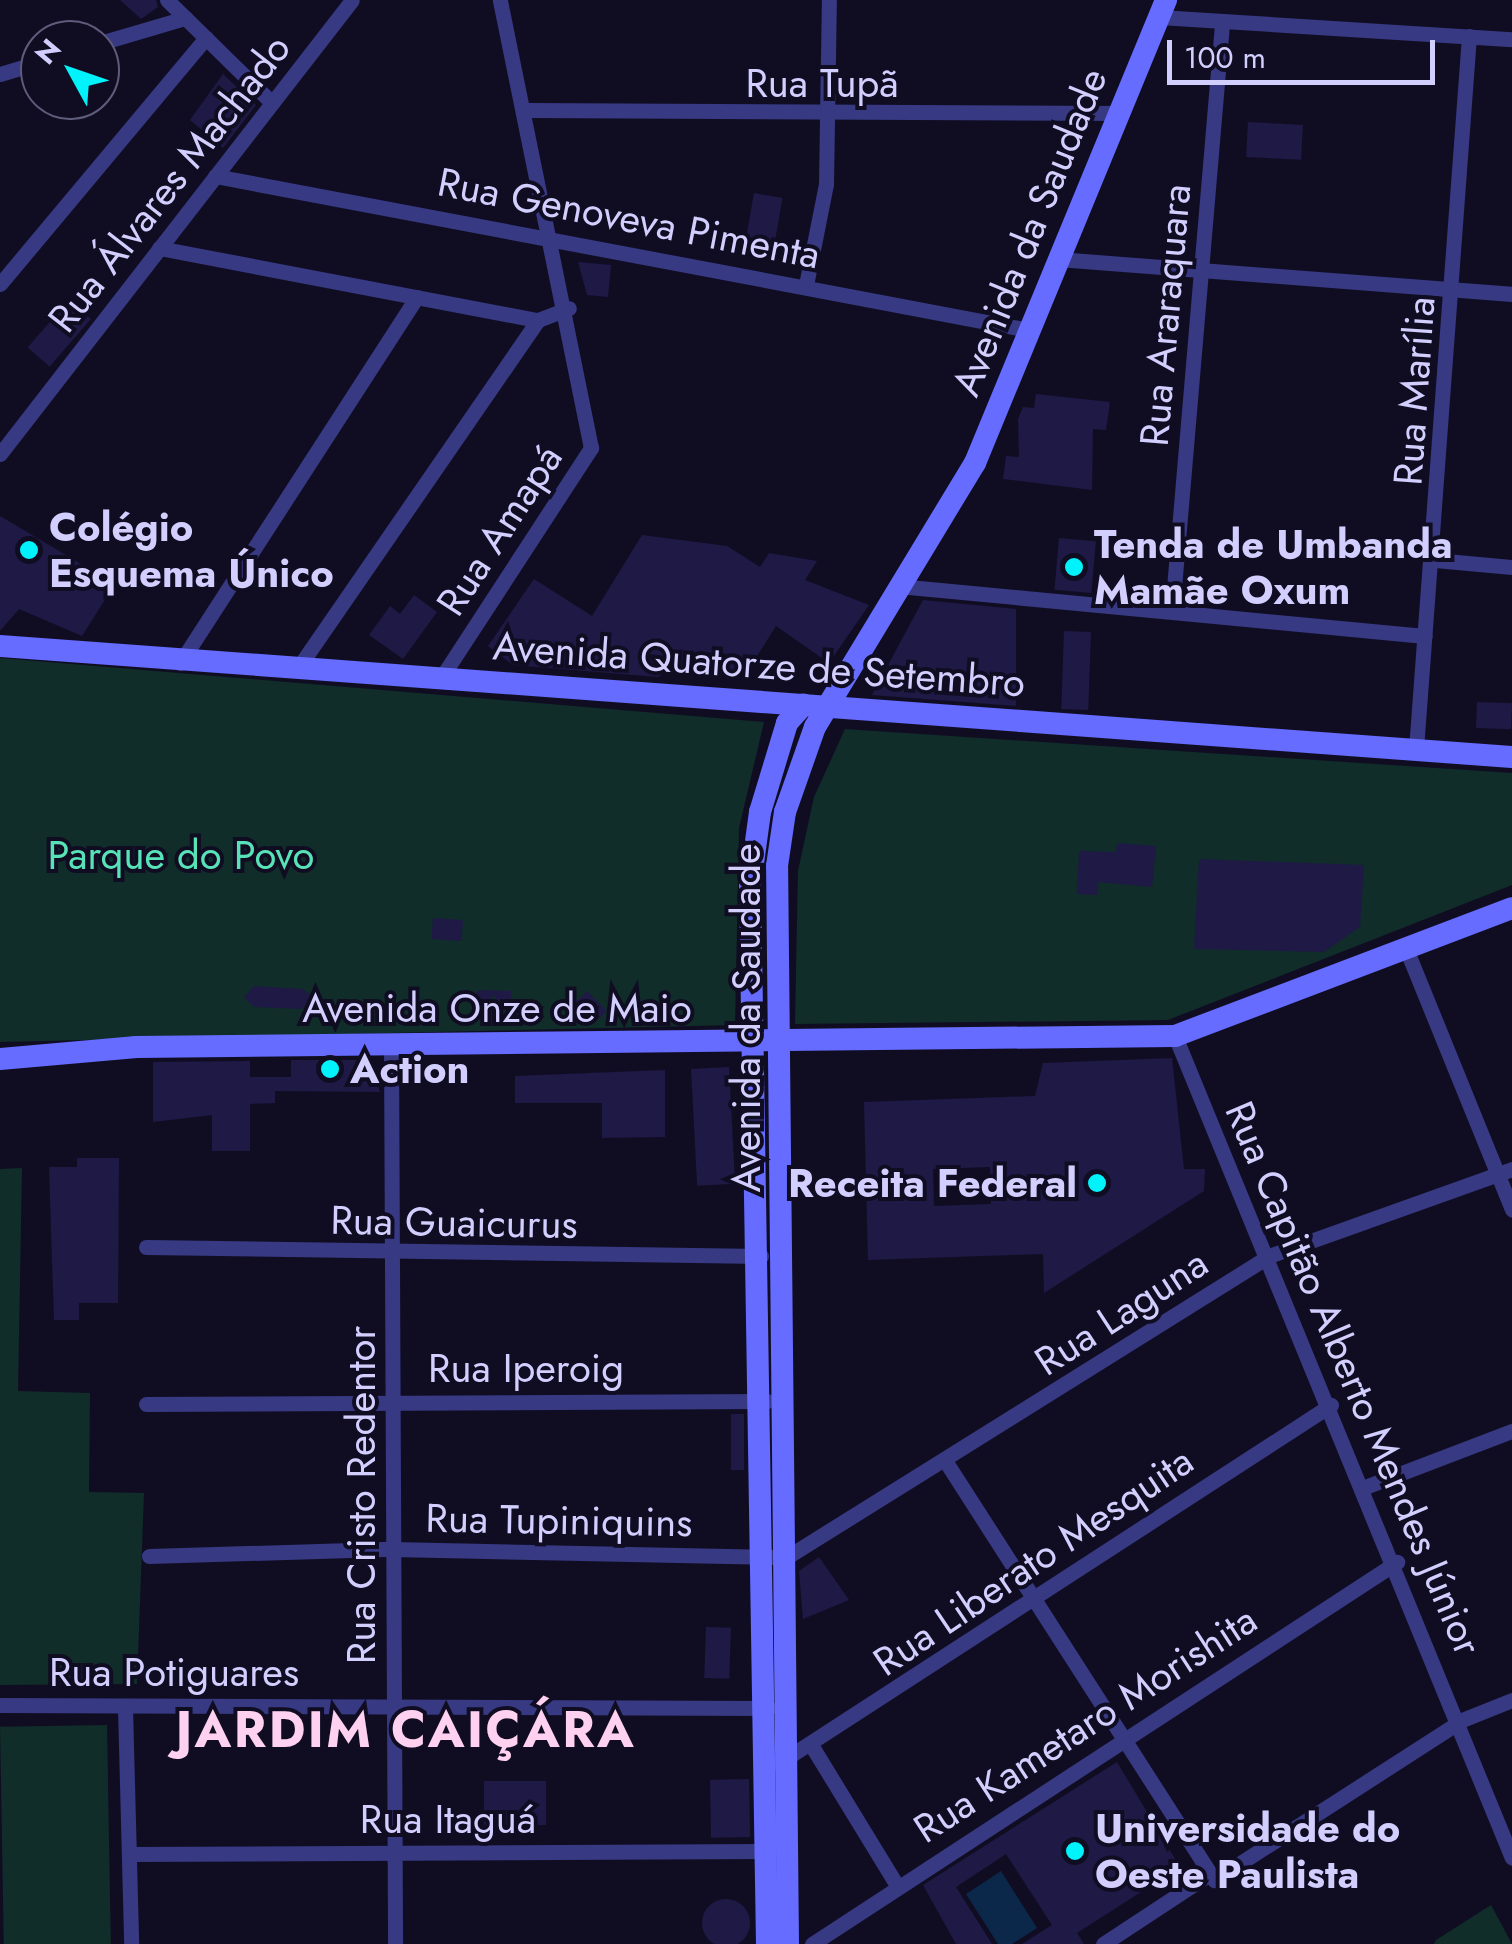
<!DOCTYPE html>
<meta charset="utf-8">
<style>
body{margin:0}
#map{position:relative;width:1512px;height:1944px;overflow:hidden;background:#100d23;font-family:Jost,sans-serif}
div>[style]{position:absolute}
.green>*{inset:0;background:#102d2a;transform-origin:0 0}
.water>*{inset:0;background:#0b2749}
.building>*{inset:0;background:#1f1945;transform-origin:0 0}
.round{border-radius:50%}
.street>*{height:15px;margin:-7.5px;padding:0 7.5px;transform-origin:7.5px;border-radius:7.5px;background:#373983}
.secondary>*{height:22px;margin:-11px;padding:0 11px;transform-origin:11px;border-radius:11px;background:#666cff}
.dots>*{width:28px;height:28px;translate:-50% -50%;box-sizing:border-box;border:5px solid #100d23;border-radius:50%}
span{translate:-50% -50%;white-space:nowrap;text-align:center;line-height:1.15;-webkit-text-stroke:8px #100d23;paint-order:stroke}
.street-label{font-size:40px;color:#d2cfff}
.poi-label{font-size:40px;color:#d2cfff;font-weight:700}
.left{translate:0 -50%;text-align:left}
.right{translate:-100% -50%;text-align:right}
.park-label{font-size:40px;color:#58e2b7}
.district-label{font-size:50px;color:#ffd1f1;font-weight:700;letter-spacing:2.5px}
.north{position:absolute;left:20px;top:20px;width:100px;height:100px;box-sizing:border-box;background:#100d23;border:2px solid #5e5b7b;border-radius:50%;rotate:310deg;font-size:28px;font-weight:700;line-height:40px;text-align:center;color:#d2cfff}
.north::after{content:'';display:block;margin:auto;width:35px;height:45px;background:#00f2fa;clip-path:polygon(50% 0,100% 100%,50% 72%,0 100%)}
.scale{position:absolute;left:1167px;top:40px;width:268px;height:45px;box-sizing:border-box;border:5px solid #d2cfff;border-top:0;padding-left:12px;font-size:30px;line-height:35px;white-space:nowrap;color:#d2cfff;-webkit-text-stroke:8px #100d23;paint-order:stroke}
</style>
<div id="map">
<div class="green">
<i style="clip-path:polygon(0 658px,764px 722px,739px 828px,735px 1025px,0 1042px)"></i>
<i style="clip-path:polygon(845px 729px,1512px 773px,1512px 885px,1168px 1020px,795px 1024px,798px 871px,814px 797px)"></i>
<i style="clip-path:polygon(22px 1168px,18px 1391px,90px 1393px,89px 1492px,144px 1493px,137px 1684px,0 1685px,0 1169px)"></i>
<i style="left:107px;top:1725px;width:219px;height:107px;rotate:89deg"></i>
<i style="clip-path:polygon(1491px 1905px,1512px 1944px,1434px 1944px,1436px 1940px)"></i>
</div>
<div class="water">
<i style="clip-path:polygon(1001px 1871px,1037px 1928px,1012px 1944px,998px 1944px,966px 1894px)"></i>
</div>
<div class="building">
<i style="clip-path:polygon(120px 0,156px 0,158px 7px,141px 19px)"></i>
<i style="clip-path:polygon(223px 74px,256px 105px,223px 148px,190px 120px)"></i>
<i style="left:1248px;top:122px;width:55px;height:35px;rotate:3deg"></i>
<i style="left:754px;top:193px;width:29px;height:60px;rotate:10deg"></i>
<i style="clip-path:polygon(578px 262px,611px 265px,608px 297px,587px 295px)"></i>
<i style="left:69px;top:300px;width:29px;height:63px;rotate:41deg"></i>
<i style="clip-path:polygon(1036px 394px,1110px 402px,1106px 430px,1093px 429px,1092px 490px,1003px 479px,1006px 456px,1019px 457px,1018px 419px,1023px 407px,1034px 408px)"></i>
<i style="clip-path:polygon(0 516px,115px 584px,82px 636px,19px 609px,0 631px)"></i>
<i style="clip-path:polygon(642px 535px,727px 546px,760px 567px,769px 553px,817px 561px,805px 580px,869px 605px,829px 663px,776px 626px,747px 672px,677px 665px,658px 677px,513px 665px,488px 646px,534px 579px,592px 616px)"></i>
<i style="left:1059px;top:538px;width:37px;height:52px;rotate:5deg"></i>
<i style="clip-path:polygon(414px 595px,437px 612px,403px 659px,369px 635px,390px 606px,400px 614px)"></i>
<i style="clip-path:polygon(923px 600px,1016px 609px,1016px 706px,872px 695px)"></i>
<i style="left:1064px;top:631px;width:27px;height:78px;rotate:2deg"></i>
<i style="left:1477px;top:702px;width:35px;height:26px;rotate:2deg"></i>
<i style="clip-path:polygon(1117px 843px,1156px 846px,1152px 887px,1098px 882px,1097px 895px,1077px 894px,1079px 851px,1116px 852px)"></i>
<i style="clip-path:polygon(1199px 859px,1364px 865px,1360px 927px,1324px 952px,1194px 949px)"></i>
<i style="left:433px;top:918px;width:30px;height:21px;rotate:4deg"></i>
<i style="clip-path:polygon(254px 986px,303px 989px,313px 998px,302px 1009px,254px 1007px,244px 997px)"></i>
<i style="clip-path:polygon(479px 990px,511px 991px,512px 1010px,496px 1011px,495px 995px,479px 1011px,469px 1000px)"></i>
<i style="left:587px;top:991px;width:28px;height:17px;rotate:45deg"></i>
<i style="clip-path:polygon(evenodd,1172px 1058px,1184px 1169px,1205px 1169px,1204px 1191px,1044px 1293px,1043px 1254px,868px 1260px,864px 1102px,1035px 1096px,1043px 1063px,1172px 1058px,990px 1167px,991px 1204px,934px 1206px,933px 1169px,990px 1167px)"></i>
<i style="clip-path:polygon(291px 1060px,370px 1060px,380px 1092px,275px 1091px,275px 1103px,250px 1104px,250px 1151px,212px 1151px,212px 1115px,153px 1122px,153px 1062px,250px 1061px,250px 1077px,291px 1077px)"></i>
<i style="left:729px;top:1067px;width:117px;height:38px;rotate:87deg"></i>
<i style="clip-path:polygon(665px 1070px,665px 1137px,602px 1138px,602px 1103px,515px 1103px,515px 1076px)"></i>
<i style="clip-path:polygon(77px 1158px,119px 1158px,118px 1303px,79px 1303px,79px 1320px,54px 1320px,49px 1167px,77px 1167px)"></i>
<i style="left:731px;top:1414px;width:13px;height:56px"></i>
<i style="clip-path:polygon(819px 1557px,849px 1600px,803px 1619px,799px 1571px)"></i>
<i style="left:706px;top:1627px;width:25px;height:51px;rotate:2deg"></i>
<i style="clip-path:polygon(1117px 1762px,1180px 1867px,1077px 1933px,1084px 1944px,1022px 1944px,1052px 1925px,1006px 1854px,956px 1887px,992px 1944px,956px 1944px,923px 1885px)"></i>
<i style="left:749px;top:1779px;width:58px;height:39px;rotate:89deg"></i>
<i style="left:546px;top:1781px;width:44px;height:62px;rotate:90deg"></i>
<i class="round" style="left:702px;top:1899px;width:48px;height:48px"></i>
</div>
<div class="street">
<i style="left:167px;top:0;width:147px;rotate:44.4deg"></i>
<i style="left:1159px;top:17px;width:354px;rotate:3.6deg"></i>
<i style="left:100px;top:43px;width:89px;rotate:-16.4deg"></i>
<i style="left:0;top:74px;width:42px;rotate:-16.7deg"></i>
<i style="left:527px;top:110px;width:590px;rotate:0.29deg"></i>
<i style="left:215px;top:176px;width:828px;rotate:10.71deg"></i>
<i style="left:159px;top:248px;width:386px;rotate:10.8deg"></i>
<i style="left:538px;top:320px;width:33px;rotate:-21deg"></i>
<i style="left:1058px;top:259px;width:455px;rotate:4.4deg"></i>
<i style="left:0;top:284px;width:321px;rotate:-50.1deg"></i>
<i style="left:806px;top:285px;width:103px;rotate:-78.8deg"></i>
<i style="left:826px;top:184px;width:184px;rotate:-89.1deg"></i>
<i style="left:0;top:454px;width:574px;rotate:-52.21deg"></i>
<i style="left:1435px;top:560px;width:77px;rotate:5.2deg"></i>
<i style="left:898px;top:586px;width:529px;rotate:5.42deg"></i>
<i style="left:1172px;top:611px;width:589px;rotate:-85.13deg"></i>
<i style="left:180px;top:663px;width:436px;rotate:-57.1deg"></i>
<i style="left:298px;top:668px;width:423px;rotate:-55.4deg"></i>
<i style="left:441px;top:678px;width:275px;rotate:-56.9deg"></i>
<i style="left:591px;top:448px;width:457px;rotate:-101.5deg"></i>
<i style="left:1416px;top:749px;width:715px;rotate:-85.75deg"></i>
<i style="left:1407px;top:951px;width:279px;rotate:67.9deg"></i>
<i style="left:1175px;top:1036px;width:888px;rotate:67.71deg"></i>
<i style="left:391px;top:1046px;width:898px;rotate:89.74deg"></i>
<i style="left:146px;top:1247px;width:615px;rotate:0.84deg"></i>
<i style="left:146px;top:1404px;width:621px;rotate:-0.28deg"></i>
<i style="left:946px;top:1462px;width:497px;rotate:57.3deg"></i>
<i style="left:1214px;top:1880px;width:295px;rotate:-32.8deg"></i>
<i style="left:1462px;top:1720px;width:54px;rotate:-21.8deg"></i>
<i style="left:1365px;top:1487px;width:157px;rotate:-20.9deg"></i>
<i style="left:149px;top:1556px;width:243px;rotate:-1.7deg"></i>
<i style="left:392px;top:1549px;width:395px;rotate:1.2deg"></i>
<i style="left:787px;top:1557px;width:568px;rotate:-31.98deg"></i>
<i style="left:1269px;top:1256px;width:258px;rotate:-19.7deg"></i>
<i style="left:0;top:1705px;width:769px;rotate:0.22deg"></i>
<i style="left:125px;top:1707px;width:237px;rotate:88.5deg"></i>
<i style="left:813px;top:1748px;width:159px;rotate:58.6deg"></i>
<i style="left:779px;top:1763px;width:658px;rotate:-32.97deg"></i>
<i style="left:129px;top:1854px;width:639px;rotate:-0.27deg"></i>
<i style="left:812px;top:1944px;width:699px;rotate:-33.14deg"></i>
<i style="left:1103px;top:1944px;width:126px;rotate:-33.3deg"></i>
</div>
<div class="secondary">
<i style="left:0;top:646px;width:1516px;rotate:4.2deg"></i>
<i style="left:0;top:1059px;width:137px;rotate:-5deg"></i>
<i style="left:136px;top:1047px;width:1039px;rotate:-0.61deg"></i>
<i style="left:1175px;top:1036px;width:360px;rotate:-20.8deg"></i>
<i style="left:767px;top:1944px;width:1059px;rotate:-90.92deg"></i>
<i style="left:750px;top:885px;width:74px;rotate:-82.2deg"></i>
<i style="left:760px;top:812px;width:93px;rotate:-73.1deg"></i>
<i style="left:787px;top:723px;width:25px;rotate:-48deg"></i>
<i style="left:788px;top:1944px;width:1078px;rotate:-90.58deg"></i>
<i style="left:777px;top:866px;width:55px;rotate:-81.6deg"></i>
<i style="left:785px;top:812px;width:90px;rotate:-70.6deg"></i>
<i style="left:815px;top:727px;width:309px;rotate:-58.8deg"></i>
<i style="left:975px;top:463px;width:501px;rotate:-67.58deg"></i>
</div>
<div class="dots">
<i style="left:29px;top:550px;background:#00f2fa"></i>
<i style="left:1074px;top:567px;background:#00f2fa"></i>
<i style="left:330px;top:1069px;background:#00f2fa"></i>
<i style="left:1097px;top:1183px;background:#00f2fa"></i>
<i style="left:1075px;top:1851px;background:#00f2fa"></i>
</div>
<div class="street-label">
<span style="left:822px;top:83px">Rua Tupã</span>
<span style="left:169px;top:183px;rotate:-52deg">Rua Álvares Machado</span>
<span style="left:629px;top:218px;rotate:11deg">Rua Genoveva Pimenta</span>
<span style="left:1029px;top:232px;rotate:-68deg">Avenida da Saudade</span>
<span style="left:1165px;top:315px;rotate:-85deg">Rua Araraquara</span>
<span style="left:1414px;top:391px;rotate:-86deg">Rua Marília</span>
<span style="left:499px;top:530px;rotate:-57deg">Rua Amapá</span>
<span style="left:759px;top:664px;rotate:4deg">Avenida Quatorze de Setembro</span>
<span style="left:497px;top:1008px">Avenida Onze de Maio</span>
<span style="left:746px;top:1018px;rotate:-90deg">Avenida da Saudade</span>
<span style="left:454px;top:1222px;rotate:1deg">Rua Guaicurus</span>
<span style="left:1121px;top:1312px;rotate:-33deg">Rua Laguna</span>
<span style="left:526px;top:1368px">Rua Iperoig</span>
<span style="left:1354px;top:1378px;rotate:67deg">Rua Capitão Alberto Mendes Júnior</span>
<span style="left:361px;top:1495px;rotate:-90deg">Rua Cristo Redentor</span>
<span style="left:559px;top:1520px;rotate:1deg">Rua Tupiniquins</span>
<span style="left:1033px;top:1561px;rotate:-34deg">Rua Liberato Mesquita</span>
<span style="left:174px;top:1672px">Rua Potiguares</span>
<span style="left:1085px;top:1724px;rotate:-33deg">Rua Kametaro Morishita</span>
<span style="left:448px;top:1819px">Rua Itaguá</span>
</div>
<div class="poi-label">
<span class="left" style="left:49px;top:550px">Colégio<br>Esquema Único</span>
<span class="left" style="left:1094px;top:567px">Tenda de Umbanda<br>Mamãe Oxum</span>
<span class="left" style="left:350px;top:1069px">Action</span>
<span class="right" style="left:1077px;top:1183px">Receita Federal</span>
<span class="left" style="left:1095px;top:1851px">Universidade do<br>Oeste Paulista</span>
</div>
<div class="park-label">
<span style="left:181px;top:855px">Parque do Povo</span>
</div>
<div class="district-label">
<span style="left:406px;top:1730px">JARDIM CAIÇÁRA</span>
</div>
<div class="north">N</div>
<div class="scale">100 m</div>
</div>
